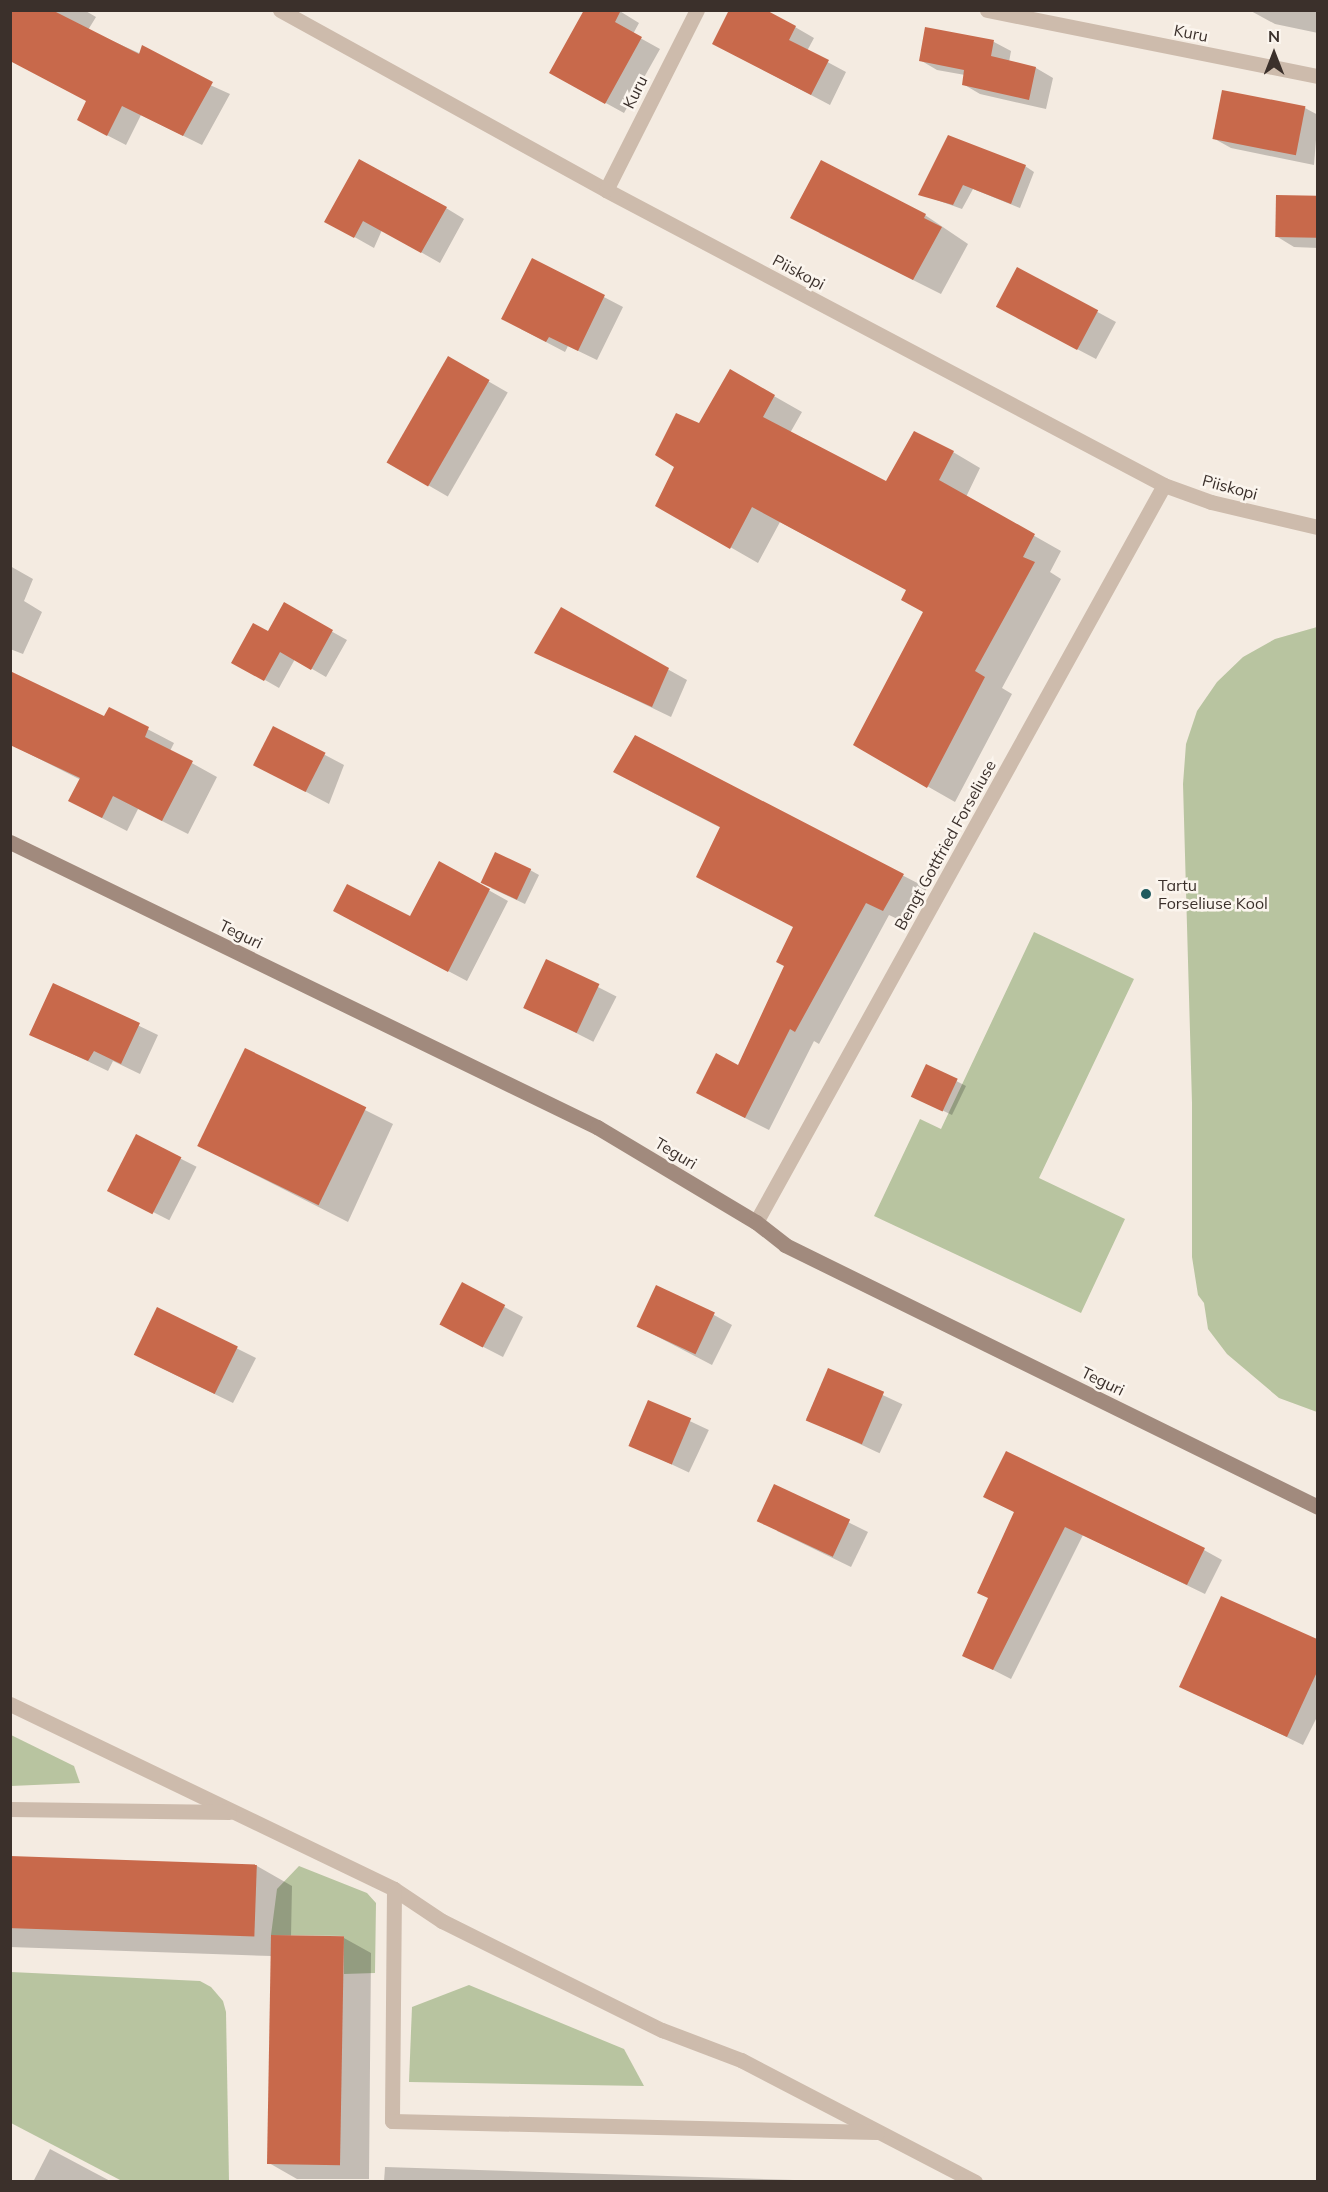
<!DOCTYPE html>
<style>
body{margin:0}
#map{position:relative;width:1328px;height:2192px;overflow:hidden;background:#f4ebe1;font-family:Mulish,sans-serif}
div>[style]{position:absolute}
.green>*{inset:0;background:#b8c4a0}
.shadow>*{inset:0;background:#0003;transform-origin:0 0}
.building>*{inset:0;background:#c8694b;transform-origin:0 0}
.street>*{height:15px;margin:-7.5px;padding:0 7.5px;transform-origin:7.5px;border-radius:7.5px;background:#cdbbac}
.secondary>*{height:15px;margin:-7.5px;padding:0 7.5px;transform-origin:7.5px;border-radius:7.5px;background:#a18a7d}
.dots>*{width:16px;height:16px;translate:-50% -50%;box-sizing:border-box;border:3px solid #fbf5ee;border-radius:50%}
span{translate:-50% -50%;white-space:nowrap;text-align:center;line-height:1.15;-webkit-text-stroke:5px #fbf5ee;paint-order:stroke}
.street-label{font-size:16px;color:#3b302b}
.poi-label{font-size:16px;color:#3b302b}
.left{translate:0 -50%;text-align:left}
.frame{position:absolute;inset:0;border:12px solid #3b302b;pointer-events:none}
.north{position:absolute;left:1244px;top:24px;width:60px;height:60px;-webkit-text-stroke:4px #fbf5ee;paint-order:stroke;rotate:0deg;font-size:16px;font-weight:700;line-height:24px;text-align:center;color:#3b302b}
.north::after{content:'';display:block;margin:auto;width:21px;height:27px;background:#3b302b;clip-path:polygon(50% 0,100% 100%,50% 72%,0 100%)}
</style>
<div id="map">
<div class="green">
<i style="clip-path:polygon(1317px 627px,1318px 627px,1317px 1412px,1279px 1398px,1227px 1354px,1208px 1329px,1204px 1303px,1198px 1295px,1192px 1257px,1192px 1103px,1183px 784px,1186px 744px,1197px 711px,1217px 682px,1243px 657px,1275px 639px)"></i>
<i style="clip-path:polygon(1034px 932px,1134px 979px,1039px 1178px,1125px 1219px,1081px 1313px,874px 1216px,920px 1119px,941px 1129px)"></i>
<i style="clip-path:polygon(11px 1735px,74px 1766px,80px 1783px,11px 1786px)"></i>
<i style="clip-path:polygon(299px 1866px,367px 1893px,376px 1903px,375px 1973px,344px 1974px,344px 1936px,271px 1935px,277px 1889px)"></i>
<i style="clip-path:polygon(11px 1972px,200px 1981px,211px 1987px,223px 2001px,226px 2012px,229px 2181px,122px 2181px,11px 2123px)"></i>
<i style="clip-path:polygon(469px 1985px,624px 2049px,644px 2086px,409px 2082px,412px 2007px)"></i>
</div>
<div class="shadow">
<i style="clip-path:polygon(10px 10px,84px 10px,96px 17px,88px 30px,230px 94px,202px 145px,141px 115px,126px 145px,97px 130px,88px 102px)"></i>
<i style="clip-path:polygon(618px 10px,639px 23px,633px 34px,660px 49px,624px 113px,551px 73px)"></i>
<i style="clip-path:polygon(1318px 10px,1318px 33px,1275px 24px,1251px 11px)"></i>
<i style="clip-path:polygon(795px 27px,814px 38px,807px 51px,846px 72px,830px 105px,714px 44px)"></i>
<i style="clip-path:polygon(994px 42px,1011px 51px,1009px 62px,1036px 68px,1053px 78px,1046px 109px,980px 94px,963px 84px,965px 75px,937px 70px,920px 60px)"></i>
<i style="clip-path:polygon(1223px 92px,1305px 108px,1318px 115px,1314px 165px,1231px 148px,1213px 138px)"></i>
<i style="clip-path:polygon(1025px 166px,1034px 172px,1020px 208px,973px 189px,962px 209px,920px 194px)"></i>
<i style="clip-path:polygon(1277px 196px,1318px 198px,1318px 248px,1294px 247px,1276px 236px)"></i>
<i style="clip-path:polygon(446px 208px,464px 219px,440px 263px,382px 230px,374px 248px,326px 221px)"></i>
<i style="clip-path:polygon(925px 215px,968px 244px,941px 294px,819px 233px)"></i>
<i style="clip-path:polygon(533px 260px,623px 307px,597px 360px,568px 346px,565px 352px,521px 329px)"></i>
<i style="clip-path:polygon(1018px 269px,1116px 322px,1096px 359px,1016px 317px)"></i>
<i style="left:448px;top:358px;width:69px;height:120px;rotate:30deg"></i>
<i style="clip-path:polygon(730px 371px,802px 412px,790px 433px,887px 483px,953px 452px,980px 468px,966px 497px,1061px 551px,1050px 572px,1061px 579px,1002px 688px,1012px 694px,955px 802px,855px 745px,924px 612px,908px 590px,780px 522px,758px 563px,657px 505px)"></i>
<i style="clip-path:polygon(10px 566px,33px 579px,24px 601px,42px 612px,23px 654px,10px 649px)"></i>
<i style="clip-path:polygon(284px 605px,347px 640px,326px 677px,295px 659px,279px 688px,233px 662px,269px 633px)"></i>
<i style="clip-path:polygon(561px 610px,687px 680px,671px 717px,536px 652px)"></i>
<i style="clip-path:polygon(109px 709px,174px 743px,170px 751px,217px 777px,188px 834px,138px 809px,127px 831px,96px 815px,70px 801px,81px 780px,10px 744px,105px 718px)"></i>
<i style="clip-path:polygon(274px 728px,344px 765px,329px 804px,278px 777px)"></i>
<i style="clip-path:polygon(635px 737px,927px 888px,906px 923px,889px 915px,819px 1044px,814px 1041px,769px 1130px,721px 1106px,786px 965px,795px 928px,721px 828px,638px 785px)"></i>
<i style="clip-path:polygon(440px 863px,508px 901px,467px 981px,354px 921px,411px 918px)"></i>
<i style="clip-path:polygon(530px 870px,539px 875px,525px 904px,491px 888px)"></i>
<i style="left:547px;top:961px;width:78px;height:51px;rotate:27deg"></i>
<i style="clip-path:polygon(54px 985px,158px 1035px,140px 1074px,113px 1061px,108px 1071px,31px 1034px)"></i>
<i style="clip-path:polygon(245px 1050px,393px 1124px,348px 1222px,224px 1159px)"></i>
<i style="clip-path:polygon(927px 1066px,966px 1086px,952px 1115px,921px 1100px)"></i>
<i style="left:136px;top:1136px;width:68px;height:60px;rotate:27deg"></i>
<i style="clip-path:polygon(462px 1284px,523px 1317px,503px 1357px,460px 1335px)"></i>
<i style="clip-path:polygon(158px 1309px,256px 1358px,233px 1403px,153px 1364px)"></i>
<i style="clip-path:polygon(714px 1315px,732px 1325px,712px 1365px,637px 1326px)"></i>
<i style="left:829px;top:1370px;width:81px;height:54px;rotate:25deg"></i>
<i style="left:649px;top:1402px;width:66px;height:47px;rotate:25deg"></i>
<i style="clip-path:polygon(775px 1486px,868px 1532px,851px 1567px,777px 1531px)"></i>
<i style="clip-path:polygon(985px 1497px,1204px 1550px,1222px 1560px,1205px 1594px,1083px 1535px,1011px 1679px,964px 1655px,990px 1598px,1016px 1513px)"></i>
<i style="clip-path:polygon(1221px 1598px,1318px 1641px,1318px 1715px,1303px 1745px,1181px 1686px)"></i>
<i style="clip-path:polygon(10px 1857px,257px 1866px,292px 1886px,291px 1937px,344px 1938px,371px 1953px,369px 2179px,297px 2179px,269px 2163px,272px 1956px,10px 1947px)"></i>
<i style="clip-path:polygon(50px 2149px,112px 2182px,33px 2182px)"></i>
<i style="clip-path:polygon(385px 2167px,859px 2182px,384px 2182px)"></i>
</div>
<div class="building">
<i style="clip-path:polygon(10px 10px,52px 10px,139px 54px,142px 45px,213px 82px,183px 136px,122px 106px,107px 136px,77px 120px,86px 101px,10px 61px)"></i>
<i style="clip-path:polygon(584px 10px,621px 10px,615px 22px,642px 37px,605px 104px,549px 73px)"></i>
<i style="clip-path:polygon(729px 10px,766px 10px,796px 26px,789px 40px,829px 60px,811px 95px,712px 44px)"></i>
<i style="clip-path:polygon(925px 27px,994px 40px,991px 56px,1036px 67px,1029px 100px,962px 85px,964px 70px,919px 61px)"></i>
<i style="left:1222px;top:90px;width:85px;height:50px;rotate:11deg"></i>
<i style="clip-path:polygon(948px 135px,1026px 165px,1011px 204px,963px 185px,953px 205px,918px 195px)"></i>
<i style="clip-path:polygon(359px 159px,447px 207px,421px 253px,363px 221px,354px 238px,324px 222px)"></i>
<i style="clip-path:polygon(821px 160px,926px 214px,924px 218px,942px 227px,913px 280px,790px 218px)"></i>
<i style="left:1276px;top:195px;width:41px;height:42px;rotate:1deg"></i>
<i style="clip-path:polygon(532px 258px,605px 295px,578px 351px,549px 337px,546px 342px,501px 319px)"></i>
<i style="left:1017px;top:267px;width:92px;height:45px;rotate:28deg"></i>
<i style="left:448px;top:356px;width:48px;height:123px;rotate:30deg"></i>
<i style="clip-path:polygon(730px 369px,775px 395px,763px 417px,886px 481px,914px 431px,954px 451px,939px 480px,1035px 534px,1023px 557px,1035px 562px,975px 671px,985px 677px,927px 788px,853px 745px,923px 612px,901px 600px,906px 590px,752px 507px,730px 549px,655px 506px,674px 467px,655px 455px,676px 413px,699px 423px)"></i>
<i style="clip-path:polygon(284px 602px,333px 630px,311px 670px,280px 652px,264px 681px,231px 663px,253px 623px,268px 631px)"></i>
<i style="clip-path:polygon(561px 607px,669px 668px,652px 707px,534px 653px)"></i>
<i style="clip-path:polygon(10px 671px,104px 716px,109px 707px,149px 727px,145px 737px,193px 761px,162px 821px,113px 796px,102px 818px,68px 801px,80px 778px,10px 745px)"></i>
<i style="left:273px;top:726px;width:59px;height:44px;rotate:27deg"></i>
<i style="clip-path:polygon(635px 735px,904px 874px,883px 911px,866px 903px,795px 1032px,790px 1029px,745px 1118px,696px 1093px,716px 1053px,738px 1065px,784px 966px,776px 962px,793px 927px,696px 877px,720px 827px,613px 772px)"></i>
<i style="left:495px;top:852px;width:40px;height:34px;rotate:25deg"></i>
<i style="clip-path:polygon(439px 861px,490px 889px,448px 972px,333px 911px,347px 884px,410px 916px)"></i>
<i style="left:546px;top:959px;width:59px;height:54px;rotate:25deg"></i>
<i style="clip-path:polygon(53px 983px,140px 1023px,121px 1064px,94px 1051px,88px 1061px,29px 1035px)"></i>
<i style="left:245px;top:1048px;width:135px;height:109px;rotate:26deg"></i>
<i style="left:926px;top:1064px;width:35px;height:36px;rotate:25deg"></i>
<i style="left:136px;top:1134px;width:51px;height:64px;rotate:27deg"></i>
<i style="left:462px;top:1282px;width:49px;height:48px;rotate:28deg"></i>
<i style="left:656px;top:1285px;width:65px;height:46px;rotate:25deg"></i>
<i style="left:157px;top:1307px;width:90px;height:53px;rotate:26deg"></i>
<i style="left:828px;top:1368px;width:61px;height:57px;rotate:23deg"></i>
<i style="left:648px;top:1400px;width:47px;height:50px;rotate:23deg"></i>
<i style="clip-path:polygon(1006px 1451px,1205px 1548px,1187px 1585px,1065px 1527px,993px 1670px,962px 1656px,988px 1598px,977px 1593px,1014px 1512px,983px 1497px)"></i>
<i style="left:774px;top:1484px;width:84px;height:41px;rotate:25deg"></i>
<i style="clip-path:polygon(1221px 1596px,1317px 1639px,1317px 1672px,1287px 1737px,1179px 1687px)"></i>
<i style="left:10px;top:1856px;width:247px;height:72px;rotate:2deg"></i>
<i style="left:271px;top:1935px;width:73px;height:229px;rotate:1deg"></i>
</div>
<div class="street">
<i style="left:280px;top:10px;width:372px;rotate:28.9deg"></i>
<i style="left:606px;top:190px;width:631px;rotate:27.86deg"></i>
<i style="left:1164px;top:485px;width:50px;rotate:19.9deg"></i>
<i style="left:1211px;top:502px;width:110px;rotate:13.2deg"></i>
<i style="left:987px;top:10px;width:338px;rotate:11.3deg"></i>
<i style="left:606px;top:190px;width:202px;rotate:-63.2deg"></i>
<i style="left:756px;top:1222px;width:842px;rotate:-61.03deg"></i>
<i style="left:10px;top:1704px;width:426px;rotate:25.7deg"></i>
<i style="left:394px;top:1889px;width:58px;rotate:33.7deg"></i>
<i style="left:442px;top:1921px;width:246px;rotate:26.4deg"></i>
<i style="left:662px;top:2030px;width:85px;rotate:20.8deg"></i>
<i style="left:741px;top:2060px;width:264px;rotate:27.5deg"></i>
<i style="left:10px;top:1809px;width:219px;rotate:0.8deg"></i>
<i style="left:394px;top:1889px;width:232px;rotate:90.5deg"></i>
<i style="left:392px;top:2121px;width:485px;rotate:1.3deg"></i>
</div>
<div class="secondary">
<i style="left:10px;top:842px;width:653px;rotate:25.9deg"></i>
<i style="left:597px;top:1127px;width:185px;rotate:30.9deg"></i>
<i style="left:756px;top:1222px;width:37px;rotate:38deg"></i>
<i style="left:785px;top:1245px;width:594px;rotate:26.18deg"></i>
</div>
<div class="dots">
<i style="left:1146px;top:894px;background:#1f5a5e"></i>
</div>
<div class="street-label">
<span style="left:1191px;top:33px;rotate:11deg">Kuru</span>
<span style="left:635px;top:92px;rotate:-63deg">Kuru</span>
<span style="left:799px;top:272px;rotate:28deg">Piiskopi</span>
<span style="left:1230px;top:487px;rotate:15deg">Piiskopi</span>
<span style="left:945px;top:845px;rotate:-61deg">Bengt Gottfried Forseliuse</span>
<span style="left:241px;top:934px;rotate:26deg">Teguri</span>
<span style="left:676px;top:1153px;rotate:31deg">Teguri</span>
<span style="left:1103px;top:1381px;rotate:26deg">Teguri</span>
</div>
<div class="poi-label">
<span class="left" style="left:1158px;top:894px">Tartu<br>Forseliuse Kool</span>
</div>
<div class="frame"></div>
<div class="north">N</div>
</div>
